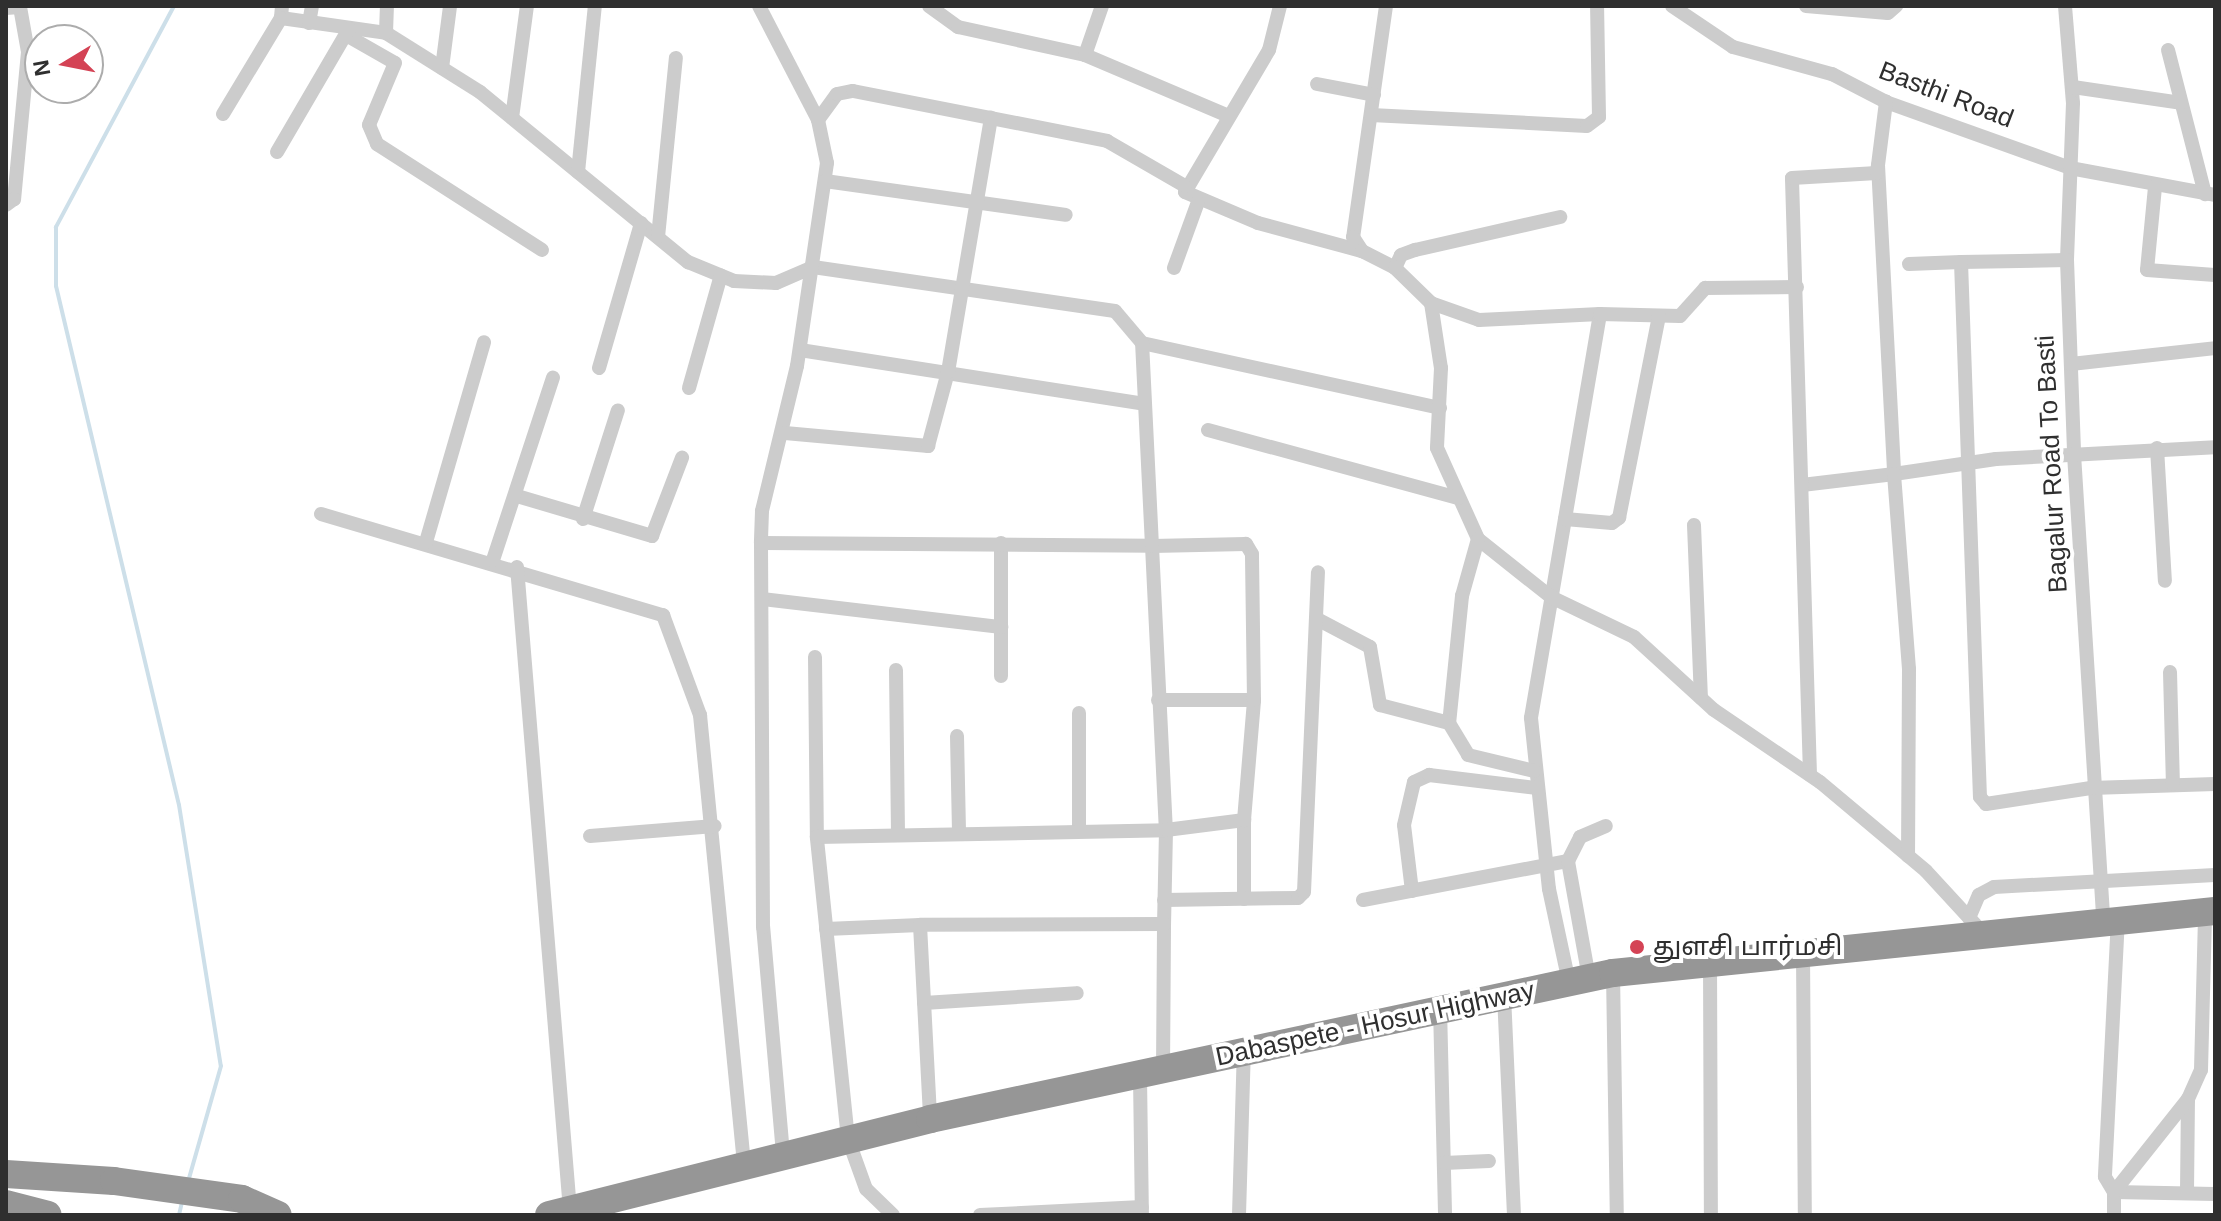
<!DOCTYPE html>
<meta charset="utf-8">
<style>
body{margin:0}
#map{position:relative;width:2221px;height:1221px;overflow:hidden;background:#fff;font-family:Helvetica,"Noto Sans Tamil",sans-serif}
div>[style]{position:absolute}
.stream>*{height:4px;margin:-2px;padding:0 2px;transform-origin:2px;border-radius:2px;background:#cddfe9}
.street>*{height:14px;margin:-7px;padding:0 7px;transform-origin:7px;border-radius:7px;background:#ccc}
.highway>*{height:28px;margin:-14px;padding:0 14px;transform-origin:14px;border-radius:14px;background:#969696}
.dots>*{width:22px;height:22px;translate:-50% -50%;box-sizing:border-box;border:4px solid #fff;border-radius:50%}
span{translate:-50% -50%;white-space:nowrap;text-align:center;line-height:1.15;-webkit-text-stroke:8px #fff;paint-order:stroke}
.street-label{font-size:26px;color:#2f2f2f}
.poi-label{font-size:26px;color:#2f2f2f}
.left{translate:0 -50%;text-align:left}
.frame{position:absolute;inset:0;border:8px solid #2f2f2f;pointer-events:none}
.north{position:absolute;left:24px;top:24px;width:80px;height:80px;box-sizing:border-box;background:#fff;border:2px solid #acacac;border-radius:50%;rotate:260deg;font-size:22px;font-weight:700;line-height:32px;text-align:center;color:#2f2f2f}
.north::after{content:'';display:block;margin:auto;width:28px;height:36px;background:#d44355;clip-path:polygon(50% 0,100% 100%,50% 72%,0 100%)}
</style>
<div id="map">
<div class="stream">
<i style="left:174px;top:6px;width:251px;rotate:118.1deg"></i>
<i style="left:56px;top:227px;width:59px;rotate:90deg"></i>
<i style="left:56px;top:286px;width:533px;rotate:76.67deg"></i>
<i style="left:179px;top:805px;width:264px;rotate:80.9deg"></i>
<i style="left:221px;top:1066px;width:121px;rotate:105.9deg"></i>
<i style="left:179px;top:1215px;width:13px;rotate:-77deg"></i>
</div>
<div class="street">
<i style="left:282px;top:6px;width:12px;rotate:95deg"></i>
<i style="left:281px;top:18px;width:106px;rotate:8.1deg"></i>
<i style="left:386px;top:33px;width:111px;rotate:32.1deg"></i>
<i style="left:480px;top:92px;width:269px;rotate:39.3deg"></i>
<i style="left:688px;top:262px;width:50px;rotate:22.4deg"></i>
<i style="left:734px;top:281px;width:42px;rotate:2.7deg"></i>
<i style="left:776px;top:283px;width:40px;rotate:-23.4deg"></i>
<i style="left:813px;top:267px;width:305px;rotate:8.3deg"></i>
<i style="left:1115px;top:311px;width:42px;rotate:49.8deg"></i>
<i style="left:1142px;top:343px;width:305px;rotate:12.3deg"></i>
<i style="left:759px;top:6px;width:128px;rotate:62.6deg"></i>
<i style="left:818px;top:120px;width:44px;rotate:78.2deg"></i>
<i style="left:827px;top:163px;width:205px;rotate:98.4deg"></i>
<i style="left:797px;top:366px;width:149px;rotate:103.6deg"></i>
<i style="left:762px;top:511px;width:32px;rotate:92deg"></i>
<i style="left:929px;top:6px;width:36px;rotate:36deg"></i>
<i style="left:958px;top:27px;width:130px;rotate:12.4deg"></i>
<i style="left:1085px;top:55px;width:156px;rotate:23deg"></i>
<i style="left:1280px;top:6px;width:45px;rotate:104deg"></i>
<i style="left:1269px;top:50px;width:165px;rotate:120.6deg"></i>
<i style="left:1185px;top:192px;width:79px;rotate:23deg"></i>
<i style="left:1258px;top:223px;width:108px;rotate:15.1deg"></i>
<i style="left:1386px;top:6px;width:233px;rotate:98.1deg"></i>
<i style="left:1353px;top:237px;width:17px;rotate:57deg"></i>
<i style="left:1362px;top:251px;width:37px;rotate:27deg"></i>
<i style="left:1395px;top:268px;width:50px;rotate:44.2deg"></i>
<i style="left:1431px;top:303px;width:51px;rotate:19.5deg"></i>
<i style="left:1479px;top:320px;width:121px;rotate:-2.8deg"></i>
<i style="left:1600px;top:314px;width:410px;rotate:99.7deg"></i>
<i style="left:1531px;top:718px;width:172px;rotate:84deg"></i>
<i style="left:1549px;top:889px;width:95px;rotate:77.9deg"></i>
<i style="left:1672px;top:6px;width:73px;rotate:33.9deg"></i>
<i style="left:1733px;top:47px;width:103px;rotate:15.3deg"></i>
<i style="left:1832px;top:74px;width:61px;rotate:27.4deg"></i>
<i style="left:1886px;top:102px;width:195px;rotate:19.7deg"></i>
<i style="left:2070px;top:168px;width:147px;rotate:10.5deg"></i>
<i style="left:1806px;top:6px;width:82px;rotate:4.9deg"></i>
<i style="left:1888px;top:13px;width:11px;rotate:-41deg"></i>
<i style="left:2065px;top:6px;width:97px;rotate:85.3deg"></i>
<i style="left:2073px;top:103px;width:157px;rotate:92.2deg"></i>
<i style="left:2067px;top:260px;width:194px;rotate:87.9deg"></i>
<i style="left:2074px;top:454px;width:466px;rotate:86.4deg"></i>
<i style="left:6px;top:8px;width:14px;rotate:-4deg"></i>
<i style="left:20px;top:7px;width:46px;rotate:79.9deg"></i>
<i style="left:28px;top:52px;width:148px;rotate:95.4deg"></i>
<i style="left:14px;top:199px;width:10px;rotate:143deg"></i>
<i style="left:309px;top:23px;width:17px;rotate:-80deg"></i>
<i style="left:386px;top:33px;width:27px;rotate:-88deg"></i>
<i style="left:346px;top:35px;width:56px;rotate:29.7deg"></i>
<i style="left:395px;top:63px;width:67px;rotate:112.8deg"></i>
<i style="left:369px;top:125px;width:21px;rotate:67deg"></i>
<i style="left:377px;top:144px;width:196px;rotate:32.7deg"></i>
<i style="left:2168px;top:50px;width:149px;rotate:75.6deg"></i>
<i style="left:1085px;top:55px;width:52px;rotate:-70.9deg"></i>
<i style="left:442px;top:68px;width:63px;rotate:-82.6deg"></i>
<i style="left:1317px;top:84px;width:58px;rotate:10.9deg"></i>
<i style="left:2073px;top:87px;width:109px;rotate:8.4deg"></i>
<i style="left:223px;top:114px;width:112px;rotate:-58.9deg"></i>
<i style="left:1371px;top:115px;width:216px;rotate:2.9deg"></i>
<i style="left:1587px;top:126px;width:15px;rotate:-37deg"></i>
<i style="left:1599px;top:117px;width:111px;rotate:-91deg"></i>
<i style="left:512px;top:118px;width:113px;rotate:-82.4deg"></i>
<i style="left:818px;top:120px;width:32px;rotate:-54deg"></i>
<i style="left:837px;top:94px;width:16px;rotate:-11deg"></i>
<i style="left:853px;top:91px;width:259px;rotate:11.1deg"></i>
<i style="left:1107px;top:141px;width:90px;rotate:30deg"></i>
<i style="left:277px;top:152px;width:143px;rotate:-59.7deg"></i>
<i style="left:1878px;top:165px;width:309px;rotate:87deg"></i>
<i style="left:1894px;top:474px;width:103px;rotate:-8.4deg"></i>
<i style="left:1996px;top:459px;width:219px;rotate:-3.1deg"></i>
<i style="left:578px;top:172px;width:167px;rotate:-84.2deg"></i>
<i style="left:825px;top:181px;width:243px;rotate:8deg"></i>
<i style="left:2155px;top:187px;width:83px;rotate:95.5deg"></i>
<i style="left:2147px;top:270px;width:68px;rotate:4.2deg"></i>
<i style="left:658px;top:237px;width:180px;rotate:-84.3deg"></i>
<i style="left:2067px;top:260px;width:106px;rotate:178.9deg"></i>
<i style="left:1961px;top:262px;width:535px;rotate:87.97deg"></i>
<i style="left:1980px;top:797px;width:9px;rotate:49deg"></i>
<i style="left:1986px;top:804px;width:106px;rotate:-8.7deg"></i>
<i style="left:2091px;top:788px;width:124px;rotate:-1.8deg"></i>
<i style="left:1909px;top:264px;width:52px;rotate:-2.2deg"></i>
<i style="left:1174px;top:268px;width:70px;rotate:-70deg"></i>
<i style="left:1395px;top:268px;width:14px;rotate:-65deg"></i>
<i style="left:1401px;top:255px;width:15px;rotate:-20deg"></i>
<i style="left:1415px;top:250px;width:149px;rotate:-12.8deg"></i>
<i style="left:1431px;top:303px;width:66px;rotate:81.3deg"></i>
<i style="left:1441px;top:368px;width:80px;rotate:92.9deg"></i>
<i style="left:1437px;top:448px;width:100px;rotate:65.7deg"></i>
<i style="left:1478px;top:539px;width:93px;rotate:38.5deg"></i>
<i style="left:1551px;top:597px;width:92px;rotate:25.7deg"></i>
<i style="left:1634px;top:637px;width:108px;rotate:42.4deg"></i>
<i style="left:1714px;top:710px;width:128px;rotate:34.2deg"></i>
<i style="left:1820px;top:782px;width:138px;rotate:40deg"></i>
<i style="left:1926px;top:871px;width:83px;rotate:47.4deg"></i>
<i style="left:1600px;top:314px;width:80px;rotate:1.4deg"></i>
<i style="left:1680px;top:316px;width:38px;rotate:-48deg"></i>
<i style="left:1705px;top:288px;width:92px;rotate:-0.6deg"></i>
<i style="left:800px;top:350px;width:347px;rotate:8.9deg"></i>
<i style="left:2071px;top:364px;width:145px;rotate:-6.3deg"></i>
<i style="left:599px;top:368px;width:151px;rotate:-73.8deg"></i>
<i style="left:689px;top:388px;width:117px;rotate:-74.2deg"></i>
<i style="left:1208px;top:430px;width:259px;rotate:15.2deg"></i>
<i style="left:785px;top:433px;width:144px;rotate:5.2deg"></i>
<i style="left:928px;top:446px;width:77px;rotate:-74.9deg"></i>
<i style="left:948px;top:372px;width:258px;rotate:-80.4deg"></i>
<i style="left:2157px;top:448px;width:133px;rotate:86.6deg"></i>
<i style="left:1802px;top:485px;width:93px;rotate:-6.8deg"></i>
<i style="left:1894px;top:474px;width:196px;rotate:85.6deg"></i>
<i style="left:1909px;top:669px;width:187px;rotate:90.3deg"></i>
<i style="left:517px;top:496px;width:141px;rotate:16.5deg"></i>
<i style="left:652px;top:536px;width:84px;rotate:-69deg"></i>
<i style="left:321px;top:514px;width:357px;rotate:16.5deg"></i>
<i style="left:663px;top:615px;width:107px;rotate:69.7deg"></i>
<i style="left:700px;top:715px;width:452px;rotate:84.4deg"></i>
<i style="left:583px;top:519px;width:114px;rotate:-72.2deg"></i>
<i style="left:1565px;top:519px;width:47px;rotate:4.9deg"></i>
<i style="left:1612px;top:523px;width:9px;rotate:-36deg"></i>
<i style="left:1619px;top:518px;width:206px;rotate:-78.8deg"></i>
<i style="left:1694px;top:525px;width:173px;rotate:87.7deg"></i>
<i style="left:1478px;top:539px;width:59px;rotate:105.7deg"></i>
<i style="left:1462px;top:596px;width:128px;rotate:95.8deg"></i>
<i style="left:1449px;top:723px;width:37px;rotate:59deg"></i>
<i style="left:1468px;top:755px;width:68px;rotate:13.6deg"></i>
<i style="left:426px;top:542px;width:208px;rotate:-73.8deg"></i>
<i style="left:1001px;top:543px;width:133px;rotate:90deg"></i>
<i style="left:493px;top:560px;width:192px;rotate:-71.8deg"></i>
<i style="left:517px;top:567px;width:645px;rotate:85.29deg"></i>
<i style="left:762px;top:599px;width:241px;rotate:6.7deg"></i>
<i style="left:1317px;top:619px;width:60px;rotate:27.8deg"></i>
<i style="left:1370px;top:647px;width:59px;rotate:80.2deg"></i>
<i style="left:1380px;top:705px;width:71px;rotate:14.6deg"></i>
<i style="left:815px;top:657px;width:180px;rotate:89.4deg"></i>
<i style="left:896px;top:670px;width:165px;rotate:89.3deg"></i>
<i style="left:2170px;top:672px;width:112px;rotate:88.5deg"></i>
<i style="left:1158px;top:700px;width:96px"></i>
<i style="left:957px;top:736px;width:97px;rotate:88.8deg"></i>
<i style="left:1810px;top:775px;width:597px;rotate:-91.73deg"></i>
<i style="left:1792px;top:178px;width:85px;rotate:-3.4deg"></i>
<i style="left:1877px;top:173px;width:72px;rotate:-82.8deg"></i>
<i style="left:1244px;top:820px;width:79px;rotate:90deg"></i>
<i style="left:1079px;top:831px;width:118px;rotate:-90deg"></i>
<i style="left:590px;top:836px;width:125px;rotate:-4.6deg"></i>
<i style="left:1412px;top:891px;width:66px;rotate:-96.9deg"></i>
<i style="left:1404px;top:825px;width:44px;rotate:-76.9deg"></i>
<i style="left:1414px;top:782px;width:17px;rotate:-25deg"></i>
<i style="left:1429px;top:775px;width:109px;rotate:6.9deg"></i>
<i style="left:1164px;top:900px;width:134px;rotate:-0.9deg"></i>
<i style="left:1298px;top:898px;width:8px;rotate:-45deg"></i>
<i style="left:1304px;top:892px;width:320px;rotate:-87.5deg"></i>
<i style="left:1363px;top:900px;width:209px;rotate:-10.8deg"></i>
<i style="left:1969px;top:918px;width:25px;rotate:-67deg"></i>
<i style="left:1979px;top:895px;width:17px;rotate:-28deg"></i>
<i style="left:1994px;top:887px;width:221px;rotate:-3.1deg"></i>
<i style="left:2118px;top:918px;width:259px;rotate:92.9deg"></i>
<i style="left:2105px;top:1177px;width:17px;rotate:59deg"></i>
<i style="left:2114px;top:1192px;width:101px;rotate:1.1deg"></i>
<i style="left:826px;top:929px;width:94px;rotate:-2.4deg"></i>
<i style="left:1803px;top:952px;width:263px;rotate:89.6deg"></i>
<i style="left:1710px;top:959px;width:256px;rotate:89.8deg"></i>
<i style="left:1613px;top:973px;width:242px;rotate:89.1deg"></i>
<i style="left:1589px;top:978px;width:119px;rotate:-100.2deg"></i>
<i style="left:1568px;top:861px;width:27px;rotate:-63deg"></i>
<i style="left:1580px;top:837px;width:28px;rotate:-23deg"></i>
<i style="left:1504px;top:995px;width:220px;rotate:87.4deg"></i>
<i style="left:924px;top:1003px;width:153px;rotate:-3.7deg"></i>
<i style="left:1440px;top:1008px;width:207px;rotate:88.6deg"></i>
<i style="left:1163px;top:1071px;width:147px;rotate:-89.6deg"></i>
<i style="left:1140px;top:1077px;width:138px;rotate:89.2deg"></i>
<i style="left:783px;top:1154px;width:228px;rotate:-95deg"></i>
<i style="left:763px;top:927px;width:384px;rotate:-90.3deg"></i>
<i style="left:761px;top:543px;width:391px;rotate:0.4deg"></i>
<i style="left:1152px;top:546px;width:284px;rotate:87.2deg"></i>
<i style="left:1166px;top:830px;width:94px;rotate:91.2deg"></i>
<i style="left:1164px;top:924px;width:244px;rotate:179.8deg"></i>
<i style="left:920px;top:925px;width:194px;rotate:87deg"></i>
<i style="left:1444px;top:1163px;width:45px;rotate:-2.5deg"></i>
<i style="left:2187px;top:1192px;width:93px;rotate:-89.4deg"></i>
<i style="left:893px;top:1215px;width:37px;rotate:-136deg"></i>
<i style="left:866px;top:1189px;width:53px;rotate:-109.8deg"></i>
<i style="left:848px;top:1139px;width:304px;rotate:-95.9deg"></i>
<i style="left:817px;top:837px;width:349px;rotate:-1.1deg"></i>
<i style="left:1166px;top:830px;width:79px;rotate:-7.3deg"></i>
<i style="left:1244px;top:820px;width:120px;rotate:-85.2deg"></i>
<i style="left:1254px;top:700px;width:146px;rotate:-90.8deg"></i>
<i style="left:1252px;top:554px;width:12px;rotate:-121deg"></i>
<i style="left:1246px;top:544px;width:94px;rotate:178.8deg"></i>
<i style="left:1152px;top:546px;width:203px;rotate:-92.8deg"></i>
<i style="left:980px;top:1215px;width:162px;rotate:-2.8deg"></i>
<i style="left:1239px;top:1215px;width:164px;rotate:-88.3deg"></i>
<i style="left:2114px;top:1215px;width:23px;rotate:-90deg"></i>
<i style="left:2114px;top:1192px;width:119px;rotate:-51.5deg"></i>
<i style="left:2188px;top:1099px;width:32px;rotate:-66deg"></i>
<i style="left:2201px;top:1070px;width:158px;rotate:-88.5deg"></i>
</div>
<div class="highway">
<i style="left:6px;top:1174px;width:108px;rotate:3.7deg"></i>
<i style="left:114px;top:1181px;width:129px;rotate:8deg"></i>
<i style="left:242px;top:1199px;width:39px;rotate:24deg"></i>
<i style="left:6px;top:1204px;width:43px;rotate:14.7deg"></i>
<i style="left:549px;top:1215px;width:393px;rotate:-14.1deg"></i>
<i style="left:930px;top:1119px;width:698px;rotate:-12.07deg"></i>
<i style="left:1613px;top:973px;width:605px;rotate:-5.88deg"></i>
</div>
<div class="dots">
<i style="left:1637px;top:947px;background:#d44355"></i>
</div>
<div class="street-label">
<span style="left:1946px;top:95px;rotate:21deg">Basthi Road</span>
<span style="left:2052px;top:464px;rotate:-93deg">Bagalur Road To Basti</span>
<span style="left:1375px;top:1024px;rotate:-12deg">Dabaspete - Hosur Highway</span>
</div>
<div class="poi-label">
<span class="left" style="left:1653px;top:947px">துளசி பார்மசி</span>
</div>
<div class="frame"></div>
<div class="north">N</div>
</div>
